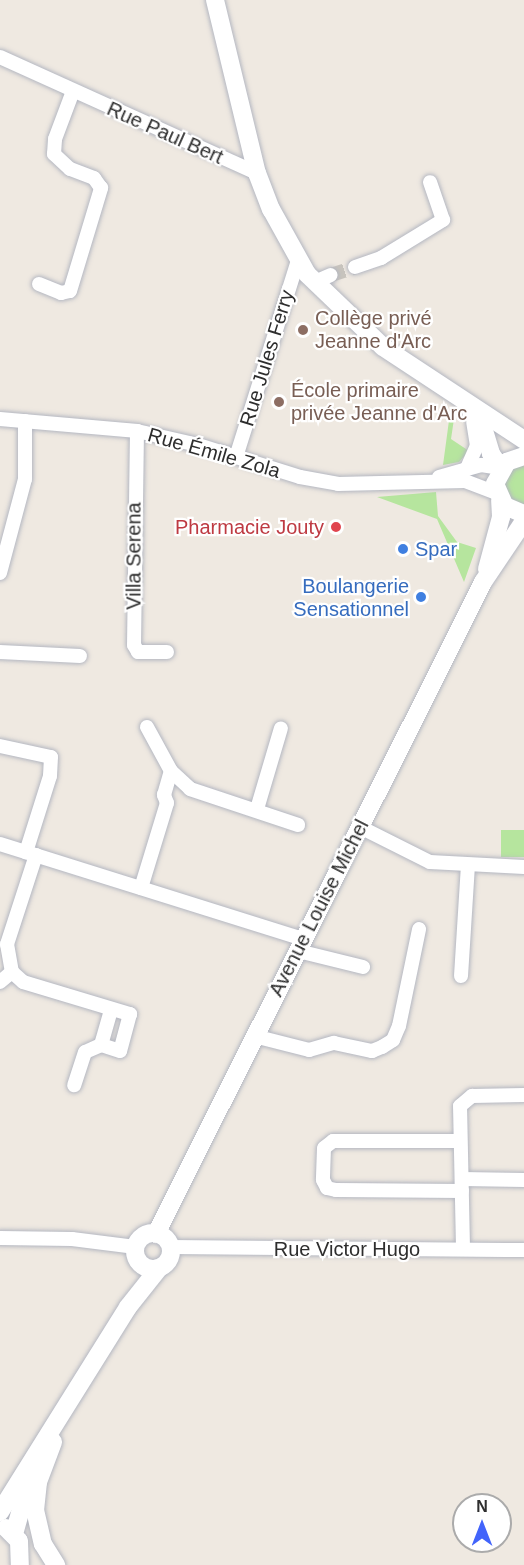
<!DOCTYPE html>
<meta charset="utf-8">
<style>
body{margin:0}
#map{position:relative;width:524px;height:1565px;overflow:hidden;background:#efe9e1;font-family:Arial,sans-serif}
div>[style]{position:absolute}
.green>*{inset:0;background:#b6e59e;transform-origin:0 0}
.street-tunnel>*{height:14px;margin-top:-7px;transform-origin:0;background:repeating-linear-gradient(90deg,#c8c4bd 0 14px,transparent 0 21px)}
.roads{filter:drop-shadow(0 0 2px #b4b7c1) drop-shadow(0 0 2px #b4b7c1)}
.street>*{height:14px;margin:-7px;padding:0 7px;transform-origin:7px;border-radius:7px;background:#fff}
.secondary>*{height:18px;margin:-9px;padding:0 9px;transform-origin:9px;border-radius:9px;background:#fff}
.secondary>.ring{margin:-9px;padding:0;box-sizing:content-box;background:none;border:18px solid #fff;border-radius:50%}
.dots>*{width:16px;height:16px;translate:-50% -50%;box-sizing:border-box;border:3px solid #fff;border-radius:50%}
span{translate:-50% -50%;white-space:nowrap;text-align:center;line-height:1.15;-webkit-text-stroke:4.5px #fff;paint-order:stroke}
.street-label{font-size:20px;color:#2e2e2e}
.education-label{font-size:20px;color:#785e54}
.left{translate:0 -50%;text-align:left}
.health-label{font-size:20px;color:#be3a42}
.right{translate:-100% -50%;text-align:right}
.shop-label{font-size:20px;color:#366cbe}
.north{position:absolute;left:452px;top:1493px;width:60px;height:60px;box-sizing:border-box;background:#fff;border:2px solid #ababab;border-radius:50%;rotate:0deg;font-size:16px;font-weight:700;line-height:24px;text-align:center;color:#2e2e2e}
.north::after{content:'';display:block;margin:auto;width:21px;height:27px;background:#4264fb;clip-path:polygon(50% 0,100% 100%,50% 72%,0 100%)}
</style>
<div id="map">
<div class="green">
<i style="clip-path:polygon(450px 413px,454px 419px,451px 439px,469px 451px,459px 462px,443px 465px)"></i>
<i style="clip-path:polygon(524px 463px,524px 505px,507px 497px,504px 478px,507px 472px)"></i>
<i style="clip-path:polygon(436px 492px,438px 516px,457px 542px,476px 548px,464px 582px,437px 519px,377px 497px)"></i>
<i style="left:501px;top:830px;width:23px;height:27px"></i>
</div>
<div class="street-tunnel">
<i style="left:331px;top:275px;width:25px;rotate:-18deg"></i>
</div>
<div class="roads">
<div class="street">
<i style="left:0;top:57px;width:282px;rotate:24.3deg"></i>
<i style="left:355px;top:267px;width:28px;rotate:-19deg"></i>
<i style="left:381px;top:258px;width:73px;rotate:-31.5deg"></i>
<i style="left:443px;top:220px;width:40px;rotate:-108.9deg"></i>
<i style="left:315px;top:282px;width:17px;rotate:-24deg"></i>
<i style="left:39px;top:284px;width:24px;rotate:22deg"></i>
<i style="left:61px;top:293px;width:9px;rotate:-13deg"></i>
<i style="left:70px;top:291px;width:108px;rotate:-73.2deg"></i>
<i style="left:101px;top:188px;width:12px;rotate:-125deg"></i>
<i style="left:94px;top:178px;width:26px;rotate:-159deg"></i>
<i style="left:70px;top:169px;width:22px;rotate:-137deg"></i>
<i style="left:54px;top:154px;width:15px;rotate:-86deg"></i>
<i style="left:55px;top:139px;width:51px;rotate:-69.4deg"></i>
<i style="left:0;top:419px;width:138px;rotate:5deg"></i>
<i style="left:137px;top:431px;width:63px;rotate:12.9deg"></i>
<i style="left:198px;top:445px;width:107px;rotate:17.4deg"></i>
<i style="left:300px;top:477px;width:39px;rotate:10deg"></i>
<i style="left:338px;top:484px;width:127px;rotate:-1.4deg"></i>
<i style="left:465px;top:481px;width:33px;rotate:21deg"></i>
<i style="left:137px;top:431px;width:214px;rotate:90.8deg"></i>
<i style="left:134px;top:645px;width:8px;rotate:60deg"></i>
<i style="left:138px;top:652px;width:29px"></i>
<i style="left:236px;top:457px;width:207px;rotate:-72.5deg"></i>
<i style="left:467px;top:468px;width:24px;rotate:-66deg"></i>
<i style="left:477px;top:446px;width:24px;rotate:-99deg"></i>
<i style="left:439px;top:477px;width:44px;rotate:-15.9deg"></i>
<i style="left:481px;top:465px;width:20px;rotate:9deg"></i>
<i style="left:0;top:573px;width:97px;rotate:-75.1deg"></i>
<i style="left:25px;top:479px;width:58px;rotate:-90deg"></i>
<i style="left:0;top:652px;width:80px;rotate:2.9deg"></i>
<i style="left:147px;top:727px;width:50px;rotate:61.4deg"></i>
<i style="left:171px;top:771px;width:26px;rotate:43deg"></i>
<i style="left:190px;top:789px;width:114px;rotate:18.4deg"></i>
<i style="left:0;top:746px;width:52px;rotate:12.2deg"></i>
<i style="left:51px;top:757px;width:19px;rotate:93deg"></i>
<i style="left:50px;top:776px;width:80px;rotate:107.5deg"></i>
<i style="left:257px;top:809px;width:84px;rotate:-73.5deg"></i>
<i style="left:360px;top:827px;width:78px;rotate:26.6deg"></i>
<i style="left:430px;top:862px;width:94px;rotate:3deg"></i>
<i style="left:0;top:844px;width:318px;rotate:17.4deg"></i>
<i style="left:36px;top:855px;width:94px;rotate:108deg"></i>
<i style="left:7px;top:944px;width:28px;rotate:80deg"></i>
<i style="left:12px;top:972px;width:15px;rotate:42deg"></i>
<i style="left:23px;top:982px;width:112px;rotate:16.7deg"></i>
<i style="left:130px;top:1014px;width:38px;rotate:105deg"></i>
<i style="left:120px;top:1051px;width:20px;rotate:-162deg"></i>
<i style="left:101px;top:1045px;width:17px;rotate:156deg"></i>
<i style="left:85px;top:1052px;width:35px;rotate:108deg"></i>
<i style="left:141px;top:888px;width:89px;rotate:-73deg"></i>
<i style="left:167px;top:803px;width:9px;rotate:-111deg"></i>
<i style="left:164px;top:795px;width:25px;rotate:-74deg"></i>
<i style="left:298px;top:951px;width:67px;rotate:13.8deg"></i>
<i style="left:461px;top:976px;width:111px;rotate:-86.4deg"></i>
<i style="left:0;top:982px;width:16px;rotate:-40deg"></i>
<i style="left:254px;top:1036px;width:57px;rotate:14.3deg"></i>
<i style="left:309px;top:1050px;width:26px;rotate:-16deg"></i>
<i style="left:334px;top:1043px;width:39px;rotate:12deg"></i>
<i style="left:372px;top:1051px;width:11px;rotate:-22deg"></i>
<i style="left:382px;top:1047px;width:13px;rotate:-32deg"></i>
<i style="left:393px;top:1040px;width:15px;rotate:-67deg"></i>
<i style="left:399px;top:1026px;width:99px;rotate:-78.3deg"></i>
<i style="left:101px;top:1045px;width:37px;rotate:-74deg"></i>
<i style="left:460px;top:1141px;width:127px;rotate:180deg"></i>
<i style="left:333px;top:1141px;width:11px;rotate:142deg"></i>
<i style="left:324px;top:1148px;width:32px;rotate:92deg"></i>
<i style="left:323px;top:1180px;width:9px;rotate:63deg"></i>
<i style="left:327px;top:1188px;width:9px;rotate:13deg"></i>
<i style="left:336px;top:1190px;width:126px;rotate:0.5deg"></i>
<i style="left:462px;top:1179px;width:62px;rotate:0.9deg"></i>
<i style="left:0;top:1238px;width:72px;rotate:0.8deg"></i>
<i style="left:72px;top:1239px;width:64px;rotate:7.2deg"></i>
<i style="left:170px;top:1247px;width:354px;rotate:0.5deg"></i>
<i style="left:463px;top:1248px;width:142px;rotate:-91.2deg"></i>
<i style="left:460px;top:1106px;width:16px;rotate:-40deg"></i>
<i style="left:472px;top:1096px;width:52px;rotate:-1.1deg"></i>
</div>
<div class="secondary">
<i style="left:215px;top:0;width:178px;rotate:76.4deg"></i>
<i style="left:257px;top:173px;width:39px;rotate:69deg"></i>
<i style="left:271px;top:209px;width:74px;rotate:61deg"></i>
<i style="left:307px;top:274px;width:105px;rotate:43.8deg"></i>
<i style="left:383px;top:347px;width:169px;rotate:33.4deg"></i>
<i style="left:470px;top:408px;width:20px;rotate:53deg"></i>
<i style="left:482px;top:424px;width:31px;rotate:73deg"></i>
<i style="left:491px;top:454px;width:17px;rotate:54deg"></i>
<i style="left:524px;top:456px;width:18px;rotate:161deg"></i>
<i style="left:507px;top:462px;width:25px;rotate:119deg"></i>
<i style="left:495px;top:484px;width:24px;rotate:66deg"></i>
<i style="left:505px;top:506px;width:21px;rotate:23deg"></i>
<i style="left:487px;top:569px;width:54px;rotate:-74.9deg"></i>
<i style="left:501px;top:517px;width:17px;rotate:-93deg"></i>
<i class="ring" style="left:135px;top:1233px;width:18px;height:18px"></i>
<i style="left:156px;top:1234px;width:729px;rotate:-63.36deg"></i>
<i style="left:483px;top:582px;width:73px;rotate:-56.1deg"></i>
<i style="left:53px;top:1442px;width:43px;rotate:110.6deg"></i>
<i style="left:38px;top:1482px;width:28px;rotate:96deg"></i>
<i style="left:35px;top:1510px;width:35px;rotate:77deg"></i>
<i style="left:43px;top:1544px;width:25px;rotate:58deg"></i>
<i style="left:0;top:1512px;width:242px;rotate:-58deg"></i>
<i style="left:128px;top:1307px;width:50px;rotate:-51.5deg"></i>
<i style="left:6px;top:1528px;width:18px;rotate:45deg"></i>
<i style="left:19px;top:1541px;width:24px;rotate:88deg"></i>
<i style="left:14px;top:1534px;width:55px;rotate:-74.2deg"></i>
</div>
</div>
<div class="dots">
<i style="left:303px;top:330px;background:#8d6e63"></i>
<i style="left:279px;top:402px;background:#8d6e63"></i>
<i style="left:336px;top:527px;background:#e0444e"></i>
<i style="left:403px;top:549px;background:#3f7fe0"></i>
<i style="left:421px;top:597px;background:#3f7fe0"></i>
</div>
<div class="street-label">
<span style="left:165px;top:133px;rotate:24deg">Rue Paul Bert</span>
<span style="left:267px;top:358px;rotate:-73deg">Rue Jules Ferry</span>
<span style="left:214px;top:453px;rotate:16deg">Rue Émile Zola</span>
<span style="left:134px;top:556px;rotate:-90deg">Villa Serena</span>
<span style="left:319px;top:908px;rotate:-63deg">Avenue Louise Michel</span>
<span style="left:347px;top:1249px">Rue Victor Hugo</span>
</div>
<div class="education-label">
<span class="left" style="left:315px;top:330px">Collège privé<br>Jeanne d'Arc</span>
<span class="left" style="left:291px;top:402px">École primaire<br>privée Jeanne d'Arc</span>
</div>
<div class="health-label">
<span class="right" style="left:324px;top:527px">Pharmacie Jouty</span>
</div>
<div class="shop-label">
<span class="left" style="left:415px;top:549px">Spar</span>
<span class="right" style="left:409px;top:598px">Boulangerie<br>Sensationnel</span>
</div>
<div class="north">N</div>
</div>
